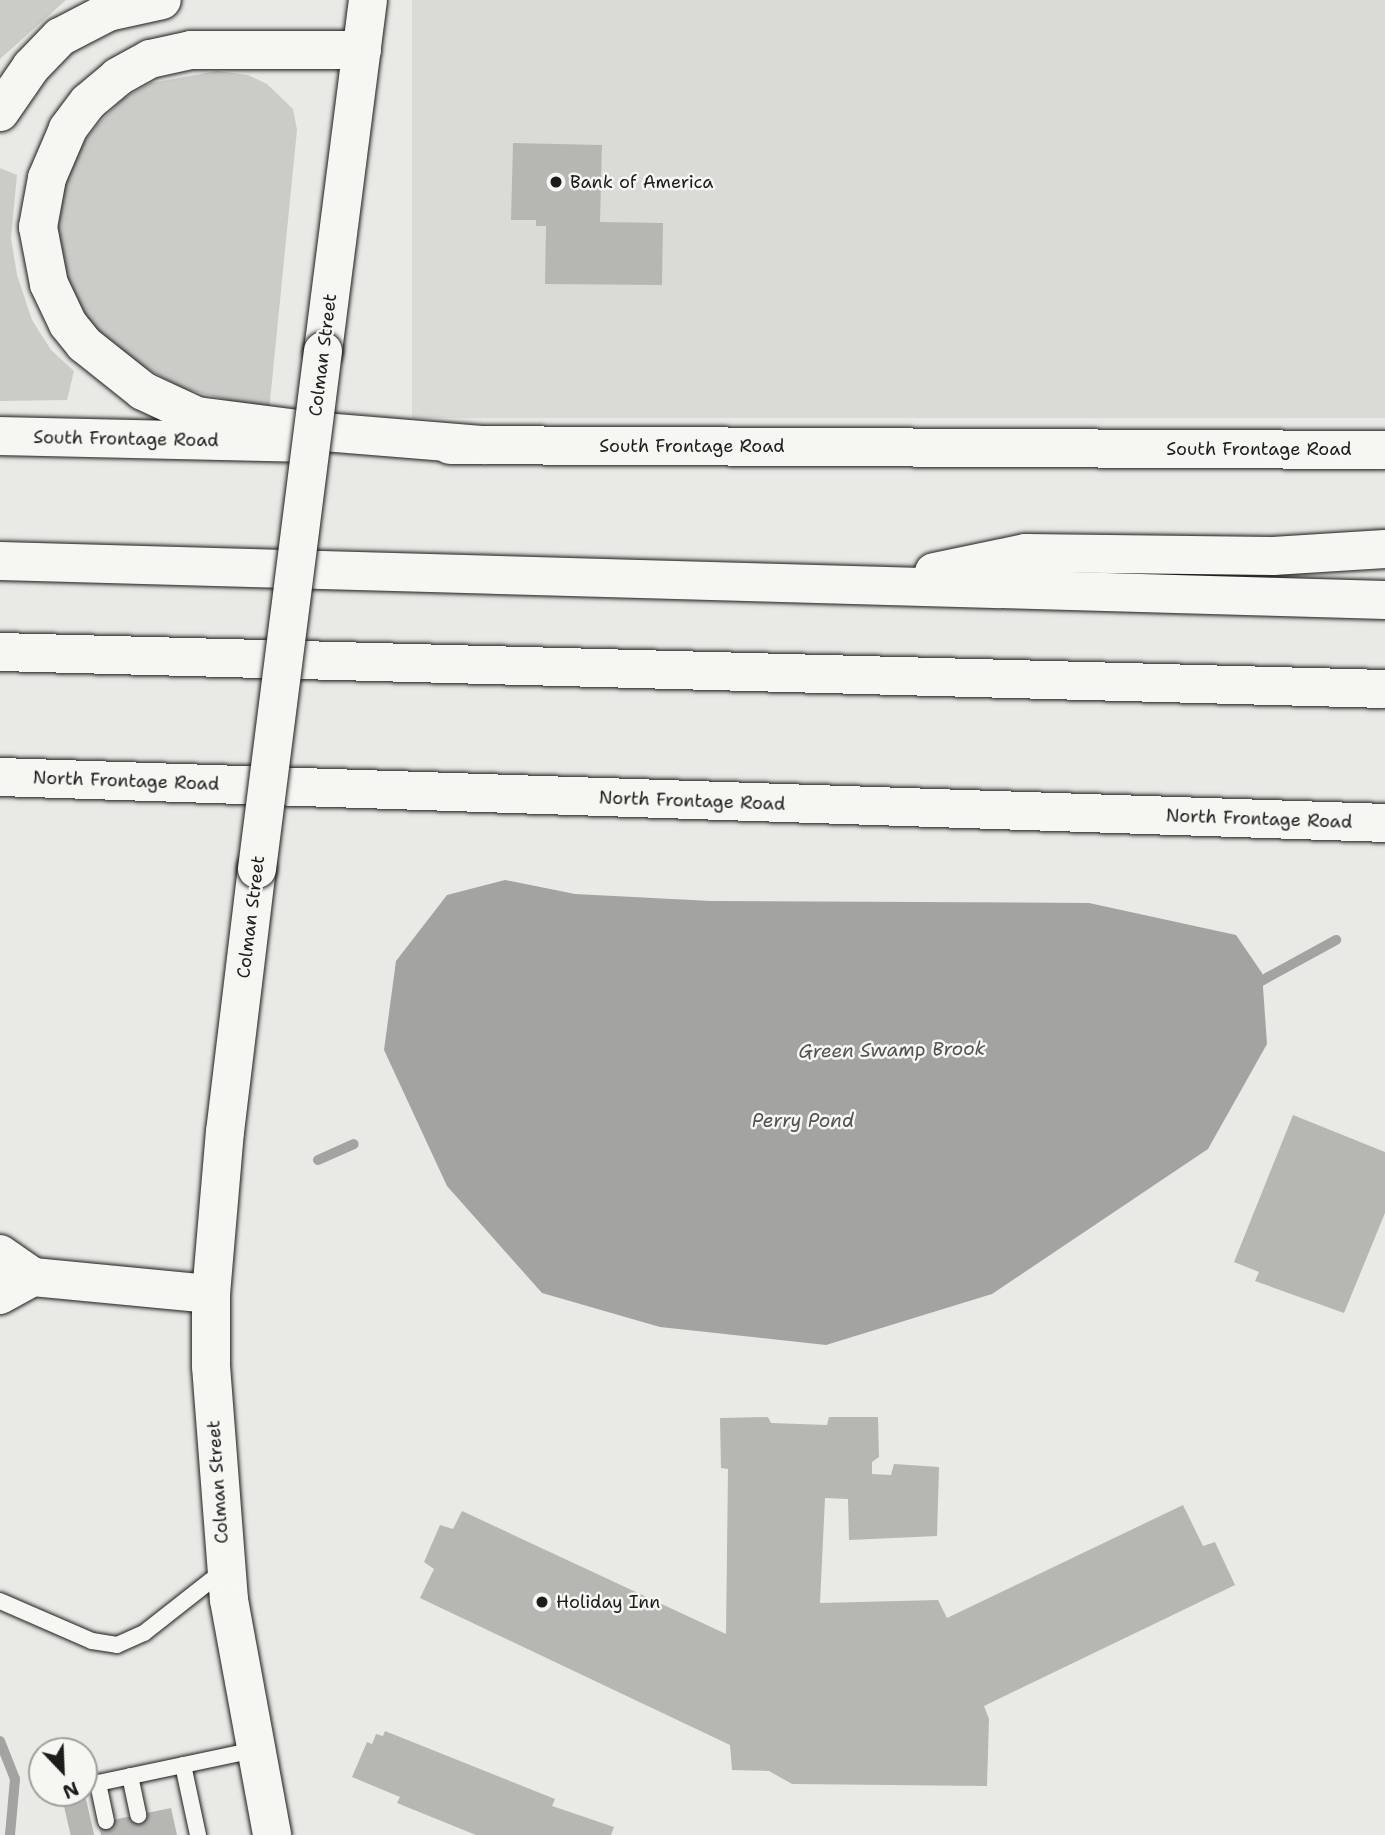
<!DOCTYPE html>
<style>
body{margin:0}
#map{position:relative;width:1385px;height:1835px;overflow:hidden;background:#e9e9e5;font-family:"Shantell Sans",sans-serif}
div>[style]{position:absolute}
.built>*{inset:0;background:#dadad6;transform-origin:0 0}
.green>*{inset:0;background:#cbcbc7}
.water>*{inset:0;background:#a3a3a1}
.stream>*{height:10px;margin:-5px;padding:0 5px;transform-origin:5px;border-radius:5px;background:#a3a3a1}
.building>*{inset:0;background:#b6b6b3;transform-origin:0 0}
.roads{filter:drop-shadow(0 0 2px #1c1c1c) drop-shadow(0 0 2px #1c1c1c)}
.lane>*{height:16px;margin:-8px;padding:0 8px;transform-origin:8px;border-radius:8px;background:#f6f6f2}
.secondary>*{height:38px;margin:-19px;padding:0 19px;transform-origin:19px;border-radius:19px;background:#f6f6f2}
.primary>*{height:38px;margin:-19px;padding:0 19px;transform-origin:19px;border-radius:19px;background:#f6f6f2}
.highway>*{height:38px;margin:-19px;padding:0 19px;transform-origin:19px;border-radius:19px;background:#f6f6f2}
.bridges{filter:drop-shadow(0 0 2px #1c1c1c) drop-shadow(0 0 2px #1c1c1c)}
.primary-bridge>*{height:38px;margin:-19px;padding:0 19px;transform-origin:19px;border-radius:19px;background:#f6f6f2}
.dots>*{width:19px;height:19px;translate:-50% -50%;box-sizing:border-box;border:4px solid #f6f6f2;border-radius:50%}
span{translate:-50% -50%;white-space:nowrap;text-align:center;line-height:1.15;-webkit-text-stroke:5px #f6f6f2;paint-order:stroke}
.poi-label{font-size:18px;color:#1c1c1c}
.left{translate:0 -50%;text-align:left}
.street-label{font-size:18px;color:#1c1c1c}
.water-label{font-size:19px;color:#525251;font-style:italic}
.north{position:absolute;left:28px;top:1737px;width:70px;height:70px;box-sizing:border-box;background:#f6f6f2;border:2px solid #9f9f9c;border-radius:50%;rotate:157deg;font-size:19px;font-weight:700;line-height:28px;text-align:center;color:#1c1c1c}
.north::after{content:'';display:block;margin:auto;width:24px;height:32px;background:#1c1c1c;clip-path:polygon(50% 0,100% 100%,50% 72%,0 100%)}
</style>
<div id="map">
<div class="built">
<i style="left:412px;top:0;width:973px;height:418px"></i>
</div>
<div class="green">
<i style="clip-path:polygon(0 0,66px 0,0 59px)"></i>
<i style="clip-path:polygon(217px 71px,248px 75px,267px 84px,293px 109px,297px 130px,269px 411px,182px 388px,133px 361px,97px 332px,75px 303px,55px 246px,62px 183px,75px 153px,98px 124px,124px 98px,151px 83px)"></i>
<i style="clip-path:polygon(0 168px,17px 175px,11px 238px,17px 275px,32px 320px,51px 350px,74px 371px,67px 400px,0 401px)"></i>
</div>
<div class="water">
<i style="clip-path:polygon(505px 880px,575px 894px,711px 901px,1089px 903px,1236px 935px,1262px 973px,1267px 1044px,1208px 1149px,992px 1294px,826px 1345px,660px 1327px,542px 1293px,447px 1186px,384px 1050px,396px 961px,447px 895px)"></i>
</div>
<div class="stream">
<i style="left:1252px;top:986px;width:96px;rotate:-28.7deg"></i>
<i style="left:318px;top:1160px;width:39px;rotate:-24deg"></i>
<i style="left:0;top:1741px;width:41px;rotate:68.5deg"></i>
<i style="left:15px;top:1779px;width:56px;rotate:95.1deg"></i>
</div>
<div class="building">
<i style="clip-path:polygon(513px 143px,602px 145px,600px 222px,663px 223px,662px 285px,545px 284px,546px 226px,536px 226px,536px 220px,511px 220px)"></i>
<i style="clip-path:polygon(1293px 1115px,1385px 1152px,1385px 1213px,1344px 1313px,1255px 1281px,1259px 1272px,1234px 1262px)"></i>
<i style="clip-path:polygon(768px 1417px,771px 1423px,827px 1425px,829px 1417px,878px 1417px,879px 1457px,872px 1462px,872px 1474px,891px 1475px,894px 1464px,939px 1467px,937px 1536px,849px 1540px,848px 1499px,825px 1498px,820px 1603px,938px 1600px,947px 1618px,1183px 1505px,1203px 1546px,1215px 1542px,1235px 1585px,984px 1706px,989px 1719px,987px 1786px,792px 1784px,769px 1771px,732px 1770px,730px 1745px,420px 1598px,434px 1569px,424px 1562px,440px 1525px,453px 1529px,462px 1511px,726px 1634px,728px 1469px,721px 1468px,720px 1418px)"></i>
<i style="clip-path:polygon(385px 1731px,555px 1799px,552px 1806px,614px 1827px,611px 1835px,476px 1835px,397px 1803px,400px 1797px,352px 1777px,367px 1742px,372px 1744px,376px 1734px,383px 1736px)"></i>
<i style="left:85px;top:1795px;width:41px;height:23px;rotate:77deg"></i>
<i style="clip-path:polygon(171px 1808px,177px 1835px,101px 1835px,98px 1823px)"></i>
</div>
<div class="roads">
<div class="lane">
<i style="left:0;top:1601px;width:100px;rotate:23.5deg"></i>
<i style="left:92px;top:1641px;width:25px;rotate:9deg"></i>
<i style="left:117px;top:1645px;width:30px;rotate:-24deg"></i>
<i style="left:144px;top:1633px;width:102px;rotate:-38.2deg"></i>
<i style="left:183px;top:1765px;width:72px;rotate:77.9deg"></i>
<i style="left:130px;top:1776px;width:40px;rotate:78deg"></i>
<i style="left:106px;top:1821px;width:39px;rotate:-102deg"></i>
<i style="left:98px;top:1783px;width:160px;rotate:-11.9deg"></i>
</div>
<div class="secondary">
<i style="left:0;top:436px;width:302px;rotate:1.3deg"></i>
<i style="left:450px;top:445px;width:935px;rotate:0.31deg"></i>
<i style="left:0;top:777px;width:1386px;rotate:1.9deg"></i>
<i style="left:211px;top:1294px;width:72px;rotate:90deg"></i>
<i style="left:211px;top:1366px;width:235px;rotate:85.6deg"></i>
<i style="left:229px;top:1600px;width:239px;rotate:79.6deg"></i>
</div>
<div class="primary">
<i style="left:362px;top:50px;width:171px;rotate:180deg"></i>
<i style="left:191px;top:50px;width:42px;rotate:167.6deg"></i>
<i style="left:150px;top:59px;width:37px;rotate:151deg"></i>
<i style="left:118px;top:77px;width:39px;rotate:140deg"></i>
<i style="left:88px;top:102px;width:34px;rotate:127deg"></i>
<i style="left:68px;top:129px;width:53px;rotate:113.2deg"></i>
<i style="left:47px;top:178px;width:50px;rotate:100.4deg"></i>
<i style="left:38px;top:227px;width:58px;rotate:79.1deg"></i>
<i style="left:49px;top:284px;width:44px;rotate:64.6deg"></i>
<i style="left:68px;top:324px;width:26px;rotate:51deg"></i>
<i style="left:84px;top:344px;width:75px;rotate:38.5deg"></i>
<i style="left:143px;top:391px;width:60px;rotate:24.8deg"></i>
<i style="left:197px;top:416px;width:116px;rotate:7.4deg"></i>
<i style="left:312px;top:431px;width:172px;rotate:4.7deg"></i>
<i style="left:0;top:112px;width:55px;rotate:-55.4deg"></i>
<i style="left:31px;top:67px;width:42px;rotate:-46deg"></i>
<i style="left:60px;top:37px;width:54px;rotate:-27.5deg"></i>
<i style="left:108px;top:12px;width:55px;rotate:-12.5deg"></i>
<i style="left:323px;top:351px;width:354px;rotate:-82.7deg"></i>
<i style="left:0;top:1254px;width:40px;rotate:34.9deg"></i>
<i style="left:33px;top:1277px;width:179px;rotate:5.5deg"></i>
<i style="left:211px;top:1294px;width:163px;rotate:-85.1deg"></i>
<i style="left:225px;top:1132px;width:265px;rotate:-83.1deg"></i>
<i style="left:0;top:1295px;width:38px;rotate:-29deg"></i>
</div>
<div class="highway">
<i style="left:0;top:561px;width:1386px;rotate:1.61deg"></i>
<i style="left:934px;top:572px;width:94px;rotate:-11.7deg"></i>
<i style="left:1026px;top:553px;width:247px;rotate:0.7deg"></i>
<i style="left:1273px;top:556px;width:112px;rotate:-3.6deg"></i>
<i style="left:0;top:652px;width:1385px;rotate:1.53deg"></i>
</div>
</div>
<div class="bridges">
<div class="primary-bridge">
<i style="left:257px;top:869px;width:522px;rotate:-82.74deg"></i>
</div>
</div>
<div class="dots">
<i style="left:556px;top:182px;background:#1c1c1c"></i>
<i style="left:542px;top:1602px;background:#1c1c1c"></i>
</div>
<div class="poi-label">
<span class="left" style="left:570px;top:182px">Bank of America</span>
<span class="left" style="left:556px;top:1602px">Holiday Inn</span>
</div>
<div class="street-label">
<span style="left:323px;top:355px;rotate:-83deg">Colman Street</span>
<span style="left:126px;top:439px;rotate:1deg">South Frontage Road</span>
<span style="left:692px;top:446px">South Frontage Road</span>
<span style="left:1259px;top:449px">South Frontage Road</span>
<span style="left:126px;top:781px;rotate:2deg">North Frontage Road</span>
<span style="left:692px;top:801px;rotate:2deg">North Frontage Road</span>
<span style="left:1259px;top:819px;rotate:2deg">North Frontage Road</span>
<span style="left:251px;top:917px;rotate:-83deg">Colman Street</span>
<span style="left:218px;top:1482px;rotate:-94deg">Colman Street</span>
</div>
<div class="water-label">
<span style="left:892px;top:1050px;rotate:-1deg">Green Swamp Brook</span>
<span style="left:803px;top:1121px">Perry Pond</span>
</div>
<div class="north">N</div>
</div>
